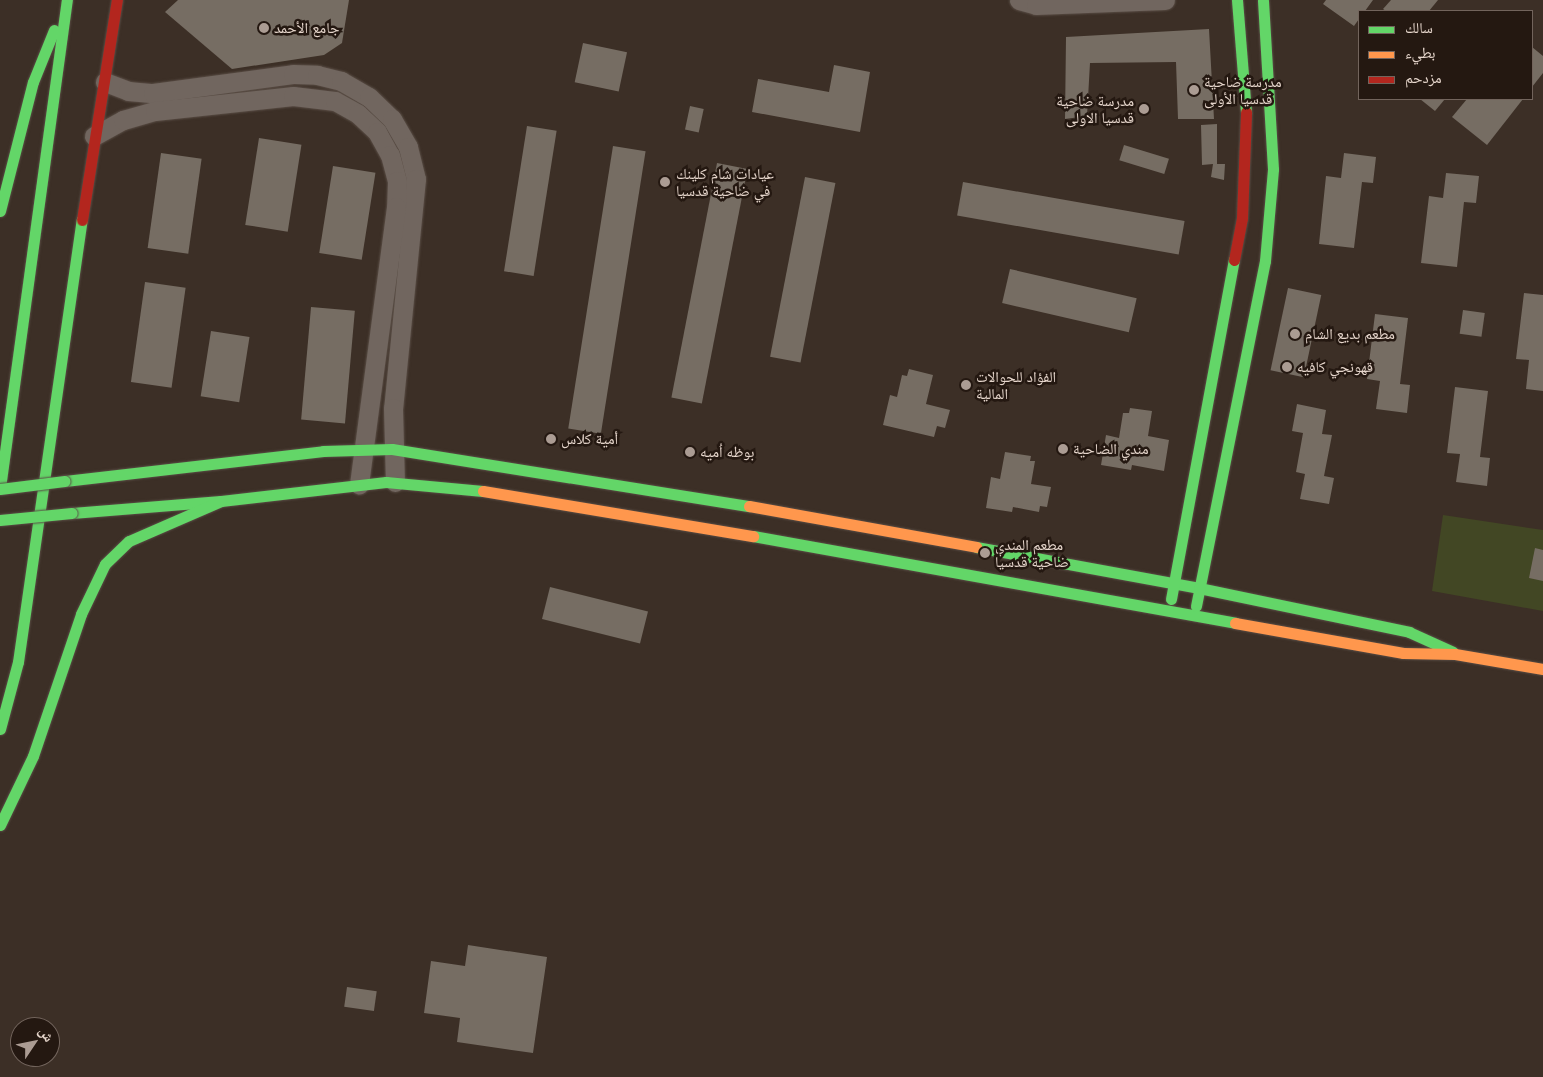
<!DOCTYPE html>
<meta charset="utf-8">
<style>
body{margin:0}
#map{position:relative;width:1543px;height:1077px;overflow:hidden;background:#3c2f26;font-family:"PT Sans","Noto Naskh Arabic",sans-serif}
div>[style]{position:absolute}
.green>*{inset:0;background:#424724}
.building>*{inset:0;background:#766d63;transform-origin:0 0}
.roads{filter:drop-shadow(0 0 1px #594d45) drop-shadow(0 0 1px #594d45)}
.street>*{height:19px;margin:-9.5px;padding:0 9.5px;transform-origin:9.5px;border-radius:9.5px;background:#71665f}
.fast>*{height:11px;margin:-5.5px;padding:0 5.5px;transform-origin:5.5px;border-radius:5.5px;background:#63d668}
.slow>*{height:11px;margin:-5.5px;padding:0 5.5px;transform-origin:5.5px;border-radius:5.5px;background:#ff974d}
.jam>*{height:11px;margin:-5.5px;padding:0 5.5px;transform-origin:5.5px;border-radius:5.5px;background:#b3261e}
.bridges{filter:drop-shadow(0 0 1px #594d45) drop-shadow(0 0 1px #594d45)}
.fast-bridge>*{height:11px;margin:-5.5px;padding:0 5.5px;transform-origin:5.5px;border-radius:5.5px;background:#63d668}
.dots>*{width:14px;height:14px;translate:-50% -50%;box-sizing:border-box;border:2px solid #241811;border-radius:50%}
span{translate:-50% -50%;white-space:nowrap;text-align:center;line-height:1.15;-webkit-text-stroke:5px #241811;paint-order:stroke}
.poi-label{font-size:15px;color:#e7d7cd}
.left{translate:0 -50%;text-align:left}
.right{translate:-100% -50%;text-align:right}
.legend{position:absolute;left:1358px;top:10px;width:175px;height:90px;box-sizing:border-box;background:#241811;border:1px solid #72645c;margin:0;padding:6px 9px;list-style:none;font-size:15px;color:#e7d7cd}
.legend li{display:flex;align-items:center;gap:10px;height:25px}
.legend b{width:25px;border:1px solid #72645c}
.north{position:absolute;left:10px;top:1017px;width:50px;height:50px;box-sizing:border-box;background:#241811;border:1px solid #72645c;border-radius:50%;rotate:56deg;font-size:14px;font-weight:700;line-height:20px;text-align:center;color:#e7d7cd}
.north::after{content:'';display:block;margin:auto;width:18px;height:22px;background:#ab9c93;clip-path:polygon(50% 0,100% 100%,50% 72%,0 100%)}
</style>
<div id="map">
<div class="green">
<i style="clip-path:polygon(1443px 515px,1543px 530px,1543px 611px,1432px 591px)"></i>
</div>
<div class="building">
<i style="clip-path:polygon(178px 0,349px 0,342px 43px,324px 55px,232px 69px,165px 12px)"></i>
<i style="clip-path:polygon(1326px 0,1373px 0,1365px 11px,1359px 11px,1359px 19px,1354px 26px,1323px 4px)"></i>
<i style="clip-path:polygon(1391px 0,1438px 0,1429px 11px,1386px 11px,1383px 9px)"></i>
<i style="clip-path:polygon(1209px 29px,1214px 119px,1178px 119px,1176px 62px,1090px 63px,1087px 116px,1065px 119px,1066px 37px)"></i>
<i style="left:583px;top:43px;width:45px;height:40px;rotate:12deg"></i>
<i style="clip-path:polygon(1532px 47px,1543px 56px,1543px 73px,1532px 87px)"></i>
<i style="clip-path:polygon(834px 65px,870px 72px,860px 132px,752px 112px,758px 79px,829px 92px)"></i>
<i style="clip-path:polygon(1420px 99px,1445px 99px,1435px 111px)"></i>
<i style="clip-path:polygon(1467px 99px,1523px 99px,1487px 145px,1452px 117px)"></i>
<i style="left:690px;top:106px;width:14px;height:24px;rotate:12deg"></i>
<i style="clip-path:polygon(1217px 124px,1217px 164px,1225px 164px,1224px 180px,1211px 177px,1213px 164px,1202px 165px,1201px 125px)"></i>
<i style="left:527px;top:126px;width:30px;height:147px;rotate:9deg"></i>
<i style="left:259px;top:138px;width:43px;height:88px;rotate:9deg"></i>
<i style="left:1124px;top:145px;width:47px;height:16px;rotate:17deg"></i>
<i style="left:613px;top:146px;width:33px;height:286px;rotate:9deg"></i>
<i style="left:161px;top:153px;width:41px;height:96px;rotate:8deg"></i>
<i style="clip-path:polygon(1344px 153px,1376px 157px,1373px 183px,1362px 182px,1354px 248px,1319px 244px,1326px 176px,1341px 178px)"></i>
<i style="left:717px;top:163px;width:31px;height:239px;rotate:11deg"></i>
<i style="left:333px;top:166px;width:43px;height:88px;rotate:9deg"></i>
<i style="clip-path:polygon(1446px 173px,1479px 176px,1476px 203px,1464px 202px,1457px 267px,1421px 263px,1429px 196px,1443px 198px)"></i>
<i style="left:805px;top:177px;width:31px;height:183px;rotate:11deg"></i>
<i style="left:963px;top:182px;width:225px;height:34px;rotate:10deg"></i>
<i style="left:1010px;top:269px;width:130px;height:35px;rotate:13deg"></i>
<i style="left:145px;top:282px;width:41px;height:101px;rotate:8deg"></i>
<i style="left:1288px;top:288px;width:34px;height:84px;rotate:12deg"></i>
<i style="clip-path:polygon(1524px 293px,1543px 295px,1543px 391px,1526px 389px,1529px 360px,1516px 359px)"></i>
<i style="left:311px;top:307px;width:44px;height:113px;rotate:5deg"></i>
<i style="left:1463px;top:310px;width:22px;height:24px;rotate:8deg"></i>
<i style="clip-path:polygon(1375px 314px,1408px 318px,1400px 384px,1410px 385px,1407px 413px,1376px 409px,1380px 381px,1367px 379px)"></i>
<i style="left:211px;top:331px;width:39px;height:66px;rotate:9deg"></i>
<i style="clip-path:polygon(909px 369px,933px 375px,926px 404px,950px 410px,945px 428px,937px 426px,934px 437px,883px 425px,890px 395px,897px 397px,902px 375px,907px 376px)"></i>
<i style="clip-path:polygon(1455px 387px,1488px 391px,1480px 457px,1490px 458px,1487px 486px,1456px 482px,1460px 454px,1447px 453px)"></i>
<i style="clip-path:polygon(1297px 404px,1326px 410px,1322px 434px,1332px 435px,1324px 476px,1334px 478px,1329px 504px,1300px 499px,1305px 474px,1296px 472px,1303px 433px,1292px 431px)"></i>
<i style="clip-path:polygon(1130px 408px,1152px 411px,1148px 436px,1169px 440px,1164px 471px,1132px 465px,1131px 470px,1101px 465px,1106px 435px,1119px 438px,1123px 413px,1129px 413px)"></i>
<i style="clip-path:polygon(1005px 452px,1031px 456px,1030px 461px,1035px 461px,1031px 484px,1051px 487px,1047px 507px,1040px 506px,1039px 512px,1013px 507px,1012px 512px,986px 508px,991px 477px,1000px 479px)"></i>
<i style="clip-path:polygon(1535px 548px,1543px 550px,1543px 581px,1529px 578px)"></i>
<i style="left:550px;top:587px;width:101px;height:33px;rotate:14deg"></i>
<i style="clip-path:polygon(468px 945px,547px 957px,533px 1053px,457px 1042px,460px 1018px,424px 1013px,431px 961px,465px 966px)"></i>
<i style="left:347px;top:987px;width:30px;height:20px;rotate:8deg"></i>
</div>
<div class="roads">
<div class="street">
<i style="left:1019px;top:0;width:18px;rotate:16deg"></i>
<i style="left:1036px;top:5px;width:129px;rotate:-2.2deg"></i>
<i style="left:105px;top:82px;width:25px;rotate:21deg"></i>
<i style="left:128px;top:91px;width:25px;rotate:5deg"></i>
<i style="left:153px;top:93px;width:141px;rotate:-7.7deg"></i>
<i style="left:293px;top:74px;width:24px;rotate:2deg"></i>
<i style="left:317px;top:75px;width:25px;rotate:14deg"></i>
<i style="left:341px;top:81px;width:32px;rotate:30deg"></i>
<i style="left:369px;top:97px;width:32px;rotate:44deg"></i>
<i style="left:392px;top:119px;width:32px;rotate:60deg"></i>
<i style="left:408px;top:147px;width:33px;rotate:76deg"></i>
<i style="left:416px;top:179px;width:230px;rotate:95.7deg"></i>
<i style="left:393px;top:408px;width:74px;rotate:88.5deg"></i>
<i style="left:94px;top:136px;width:33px;rotate:-29deg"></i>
<i style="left:123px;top:120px;width:33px;rotate:-16deg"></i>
<i style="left:155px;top:111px;width:139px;rotate:-6.2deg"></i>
<i style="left:293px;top:96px;width:42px;rotate:6.8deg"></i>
<i style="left:335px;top:101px;width:26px;rotate:29deg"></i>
<i style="left:358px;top:114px;width:26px;rotate:43deg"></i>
<i style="left:377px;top:132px;width:26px;rotate:61deg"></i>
<i style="left:390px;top:155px;width:27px;rotate:75deg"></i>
<i style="left:397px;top:181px;width:26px;rotate:92deg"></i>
<i style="left:396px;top:207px;width:280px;rotate:97.6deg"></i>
</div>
<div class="fast">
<i style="left:1237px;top:0;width:112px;rotate:85.4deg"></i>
<i style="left:0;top:211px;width:133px;rotate:-75.7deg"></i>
<i style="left:33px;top:82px;width:56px;rotate:-68deg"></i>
<i style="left:65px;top:481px;width:260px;rotate:-6.6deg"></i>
<i style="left:323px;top:451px;width:69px;rotate:-1.7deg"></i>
<i style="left:392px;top:449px;width:362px;rotate:9.1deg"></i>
<i style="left:0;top:488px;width:493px;rotate:-82.2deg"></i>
<i style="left:72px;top:513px;width:149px;rotate:-4.6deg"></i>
<i style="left:221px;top:501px;width:166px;rotate:-6.6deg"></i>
<i style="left:386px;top:482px;width:97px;rotate:5.3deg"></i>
<i style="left:753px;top:536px;width:490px;rotate:10.2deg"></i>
<i style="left:976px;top:547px;width:227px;rotate:10.4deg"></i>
<i style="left:1199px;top:588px;width:215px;rotate:11.8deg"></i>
<i style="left:1409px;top:632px;width:48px;rotate:24.4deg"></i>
<i style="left:1171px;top:599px;width:345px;rotate:-79.5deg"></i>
<i style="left:1196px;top:606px;width:352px;rotate:-78.7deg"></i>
<i style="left:1265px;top:261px;width:92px;rotate:-85deg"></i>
<i style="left:1273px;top:169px;width:169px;rotate:-93.4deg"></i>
<i style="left:0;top:729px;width:69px;rotate:-75deg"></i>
<i style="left:18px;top:662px;width:447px;rotate:-81.8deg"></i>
<i style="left:0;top:825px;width:76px;rotate:-64.4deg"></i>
<i style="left:33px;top:756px;width:150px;rotate:-71.3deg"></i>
<i style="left:81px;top:614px;width:55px;rotate:-64.4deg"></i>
<i style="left:105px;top:564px;width:33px;rotate:-44deg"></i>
<i style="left:129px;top:541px;width:100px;rotate:-23.5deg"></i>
</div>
<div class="slow">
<i style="left:483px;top:491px;width:274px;rotate:9.5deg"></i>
<i style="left:749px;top:506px;width:231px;rotate:10.2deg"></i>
<i style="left:1235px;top:623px;width:171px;rotate:10.1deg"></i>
<i style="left:1403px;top:653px;width:52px;rotate:1.1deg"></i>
<i style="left:1455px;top:654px;width:89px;rotate:9.7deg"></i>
</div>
<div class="jam">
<i style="left:82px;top:220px;width:223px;rotate:-81deg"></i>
<i style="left:1234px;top:260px;width:43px;rotate:-79.2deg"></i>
<i style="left:1242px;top:218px;width:106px;rotate:-87.8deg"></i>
</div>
</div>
<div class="bridges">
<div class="fast-bridge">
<i style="left:0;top:489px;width:65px;rotate:-7deg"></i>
<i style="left:0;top:520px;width:72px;rotate:-5.6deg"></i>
</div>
</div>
<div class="dots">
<i style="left:264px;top:28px;background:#ab9c93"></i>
<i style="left:1194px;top:90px;background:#ab9c93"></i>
<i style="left:1144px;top:109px;background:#ab9c93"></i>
<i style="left:665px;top:182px;background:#ab9c93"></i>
<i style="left:1295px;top:334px;background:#ab9c93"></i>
<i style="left:1287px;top:367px;background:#ab9c93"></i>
<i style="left:966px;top:385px;background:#ab9c93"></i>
<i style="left:551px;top:439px;background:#ab9c93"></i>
<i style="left:1063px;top:449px;background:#ab9c93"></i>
<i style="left:690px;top:452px;background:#ab9c93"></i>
<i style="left:985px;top:553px;background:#ab9c93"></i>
</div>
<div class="poi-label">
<span class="left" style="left:274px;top:28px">جامع الأحمد</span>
<span class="left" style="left:1204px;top:90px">مدرسة ضاحية<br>قدسيا الأولى</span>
<span class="right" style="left:1134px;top:109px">مدرسة ضاحية<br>قدسيا الاولى</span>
<span class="left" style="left:676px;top:182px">عيادات شام كلينك<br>في ضاحية قدسيا</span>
<span class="left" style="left:1305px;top:334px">مطعم بديع الشام</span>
<span class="left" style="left:1297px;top:367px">قهونجي كافيه</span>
<span class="left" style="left:976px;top:385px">الفؤاد للحوالات<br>المالية</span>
<span class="left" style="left:561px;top:439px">أمية كلاس</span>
<span class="left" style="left:1073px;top:449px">مندي الضاحية</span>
<span class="left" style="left:700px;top:452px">بوظه اُميه</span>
<span class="left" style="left:995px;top:553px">مطعم المندي<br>ضاحية قدسيا</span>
</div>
<ul class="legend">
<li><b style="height:6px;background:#63d668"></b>سالك</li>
<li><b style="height:6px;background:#ff974d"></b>بطيء</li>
<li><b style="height:6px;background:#b3261e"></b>مزدحم</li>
</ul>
<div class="north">ش</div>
</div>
